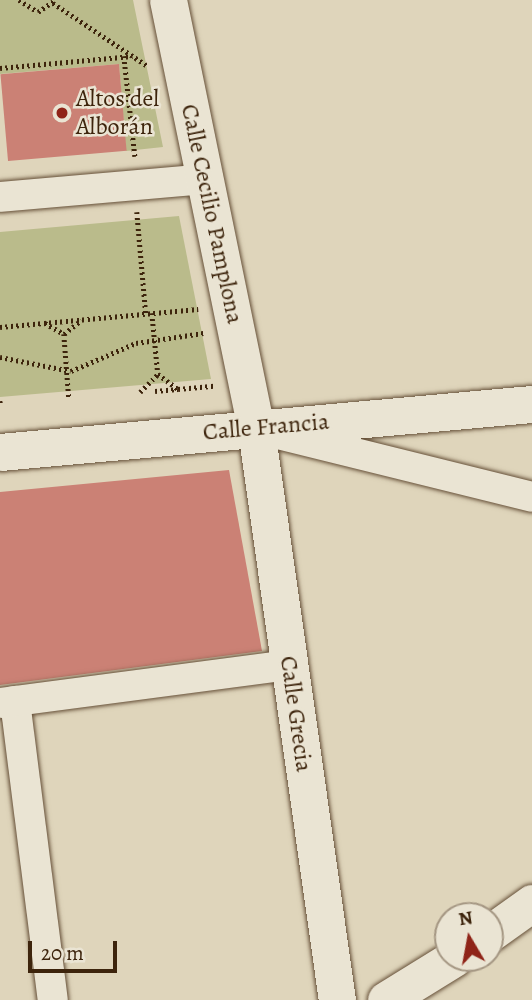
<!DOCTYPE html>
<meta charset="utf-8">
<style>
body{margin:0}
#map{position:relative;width:532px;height:1000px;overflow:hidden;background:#dfd5bb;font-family:Alegreya,serif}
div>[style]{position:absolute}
.green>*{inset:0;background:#babb8b}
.building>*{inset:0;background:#cb8175;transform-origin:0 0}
.path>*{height:4.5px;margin-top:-2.25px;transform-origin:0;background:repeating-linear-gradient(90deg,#3d240c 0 2px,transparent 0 5.5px)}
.roads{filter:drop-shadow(0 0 2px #665038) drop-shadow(0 0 2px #665038)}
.minor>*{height:30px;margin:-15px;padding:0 15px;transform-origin:15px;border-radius:15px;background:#eae4d3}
.tertiary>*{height:37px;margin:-18.5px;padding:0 18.5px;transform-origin:18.5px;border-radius:18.5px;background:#eae4d3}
.dots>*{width:19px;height:19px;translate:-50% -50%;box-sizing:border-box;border:4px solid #eae4d3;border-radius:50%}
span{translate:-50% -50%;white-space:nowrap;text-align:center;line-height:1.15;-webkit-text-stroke:5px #eae4d3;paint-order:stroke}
.poi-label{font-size:24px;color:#3d240c}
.left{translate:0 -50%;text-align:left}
.street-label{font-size:24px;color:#3d240c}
.north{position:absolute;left:434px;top:902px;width:70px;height:70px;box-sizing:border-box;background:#eae4d3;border:2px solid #a59783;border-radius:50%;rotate:350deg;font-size:19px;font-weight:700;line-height:28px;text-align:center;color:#3d240c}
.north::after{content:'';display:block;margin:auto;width:24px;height:32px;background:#8f2418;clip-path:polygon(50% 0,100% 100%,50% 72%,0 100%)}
.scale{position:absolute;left:28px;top:941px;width:89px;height:32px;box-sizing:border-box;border:4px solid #3d240c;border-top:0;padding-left:9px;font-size:21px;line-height:24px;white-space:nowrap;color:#3d240c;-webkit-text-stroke:5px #eae4d3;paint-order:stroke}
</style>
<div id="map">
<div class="green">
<i style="clip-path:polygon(0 0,133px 0,163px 147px,126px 151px,119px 64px,0 74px)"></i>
<i style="clip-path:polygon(179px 216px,211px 379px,0 397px,0 232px)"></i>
</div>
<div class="building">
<i style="left:119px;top:64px;width:87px;height:119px;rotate:85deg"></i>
<i style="clip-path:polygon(229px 470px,262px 651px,0 685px,0 492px)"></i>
</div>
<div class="path">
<i style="left:19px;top:0;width:22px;rotate:32deg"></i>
<i style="left:38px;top:12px;width:21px;rotate:-35deg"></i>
<i style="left:53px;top:3px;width:114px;rotate:33.6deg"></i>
<i style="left:124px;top:56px;width:101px;rotate:83.7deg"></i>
<i style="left:0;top:68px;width:133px;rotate:-5.2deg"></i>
<i style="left:137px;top:212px;width:102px;rotate:85deg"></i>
<i style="left:152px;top:313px;width:61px;rotate:84.4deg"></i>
<i style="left:45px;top:323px;width:22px;rotate:30deg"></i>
<i style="left:64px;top:334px;width:22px;rotate:-39deg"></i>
<i style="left:0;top:327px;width:199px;rotate:-5.2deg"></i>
<i style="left:64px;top:334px;width:65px;rotate:85.6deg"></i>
<i style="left:0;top:357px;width:72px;rotate:11.2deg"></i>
<i style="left:71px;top:371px;width:71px;rotate:-23.3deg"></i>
<i style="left:136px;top:343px;width:68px;rotate:-8.5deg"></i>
<i style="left:155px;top:391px;width:23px;rotate:-5deg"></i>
<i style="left:140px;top:392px;width:25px;rotate:-45deg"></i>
<i style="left:158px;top:374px;width:25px;rotate:37deg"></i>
<i style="left:178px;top:389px;width:36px;rotate:-5deg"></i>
<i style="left:0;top:401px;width:4px;rotate:76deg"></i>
</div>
<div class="roads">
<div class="minor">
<i style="left:0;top:197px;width:205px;rotate:-5deg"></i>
<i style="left:274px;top:433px;width:266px;rotate:13.9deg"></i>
<i style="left:15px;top:701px;width:301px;rotate:82.8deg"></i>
<i style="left:0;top:703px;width:291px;rotate:-7.5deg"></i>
</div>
<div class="tertiary">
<i style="left:168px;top:0;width:438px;rotate:78.4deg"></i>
<i style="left:256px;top:429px;width:577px;rotate:81.93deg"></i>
<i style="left:0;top:452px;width:534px;rotate:-5.16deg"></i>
<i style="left:490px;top:933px;width:52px;rotate:-35.5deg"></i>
<i style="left:386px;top:1000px;width:80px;rotate:-31.7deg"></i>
</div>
</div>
<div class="dots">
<i style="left:62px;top:113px;background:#8f2418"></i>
</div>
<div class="poi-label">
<span class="left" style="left:76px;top:113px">Altos del<br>Alborán</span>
</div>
<div class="street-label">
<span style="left:212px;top:214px;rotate:78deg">Calle Cecilio Pamplona</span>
<span style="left:266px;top:427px;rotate:-5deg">Calle Francia</span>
<span style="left:296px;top:714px;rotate:82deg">Calle Grecia</span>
</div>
<div class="north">N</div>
<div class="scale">20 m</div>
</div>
